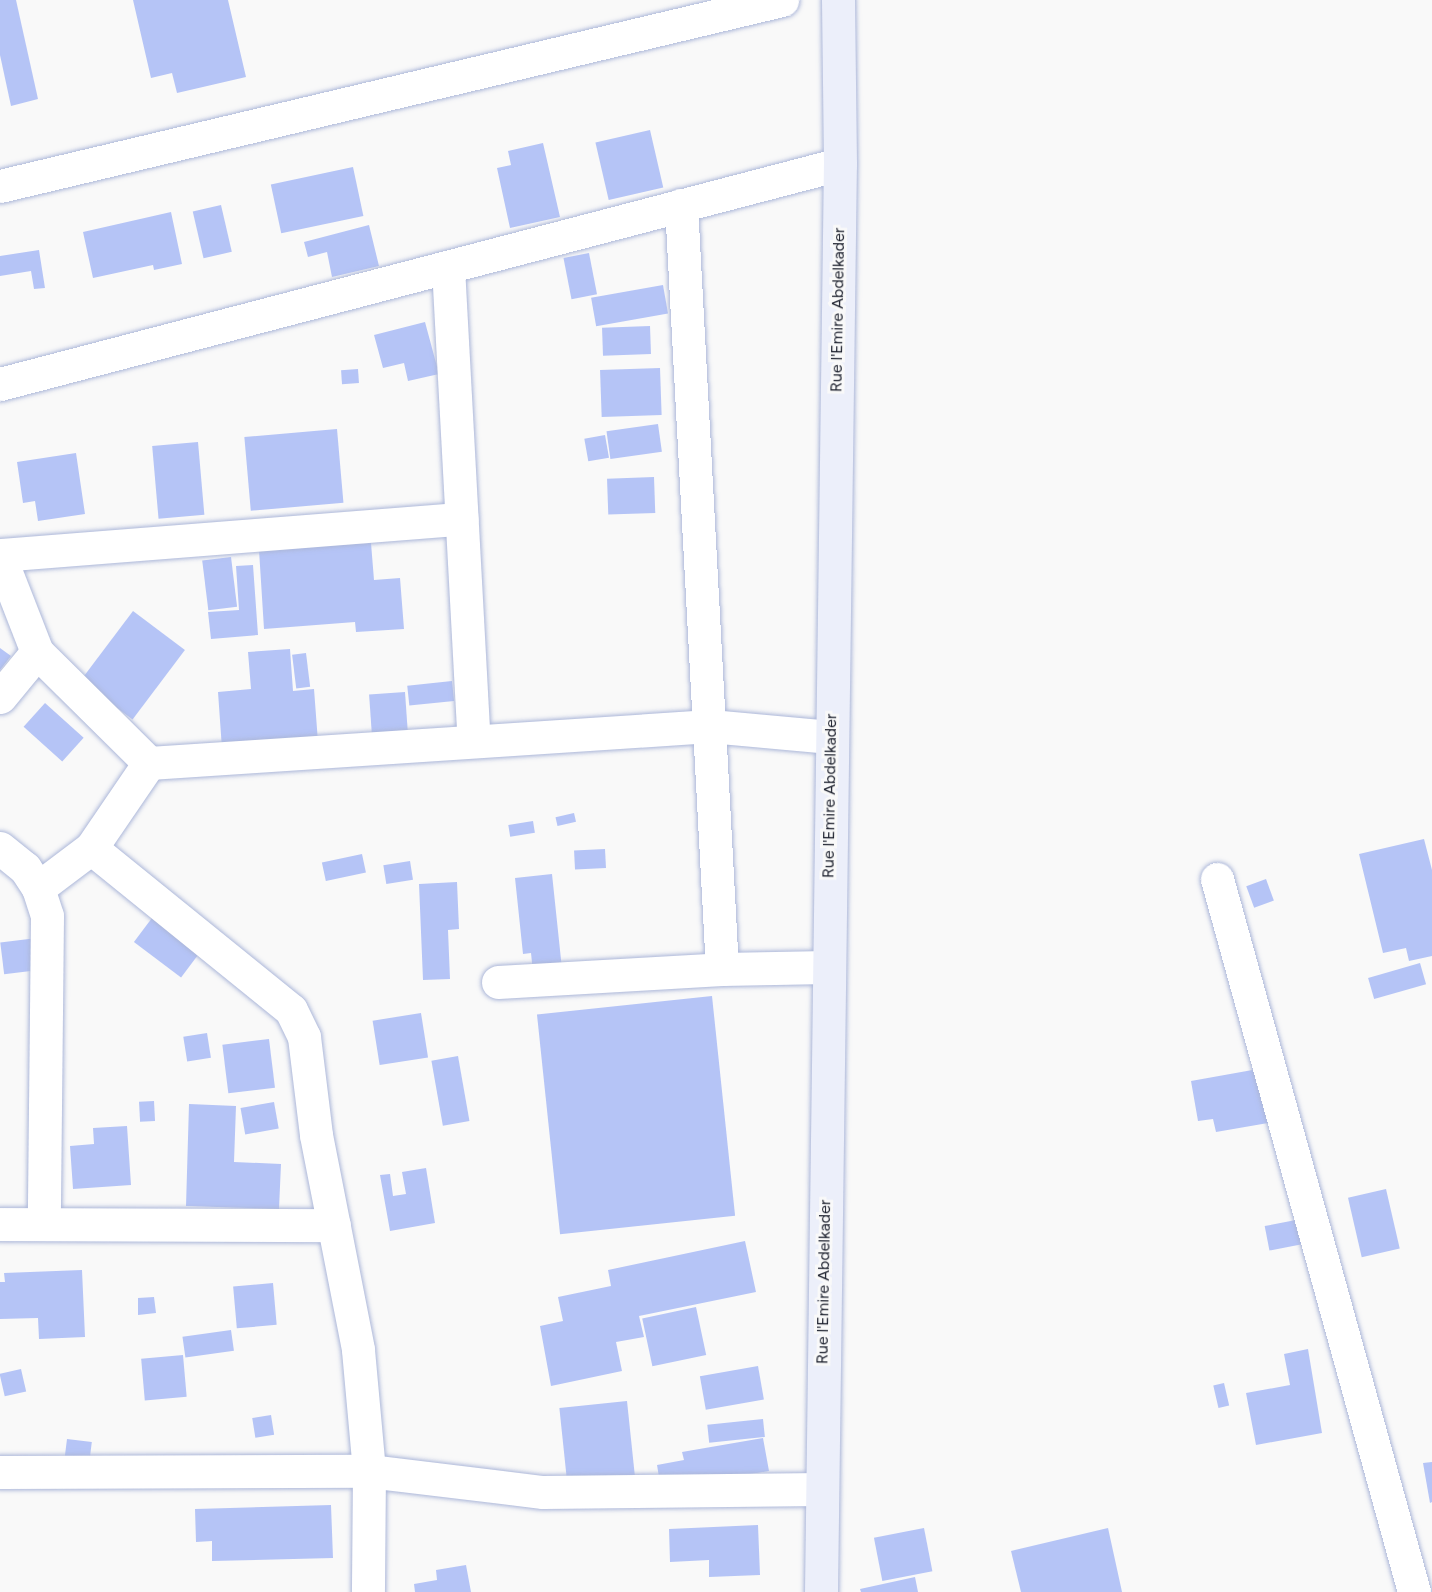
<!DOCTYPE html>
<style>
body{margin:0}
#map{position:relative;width:1432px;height:1592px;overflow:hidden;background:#f9f9f9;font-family:Figtree,sans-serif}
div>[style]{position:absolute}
.building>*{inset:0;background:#b5c4f6;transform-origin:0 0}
.roads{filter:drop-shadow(0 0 2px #acb7d9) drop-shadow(0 0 2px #acb7d9)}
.minor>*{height:33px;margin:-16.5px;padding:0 16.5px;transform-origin:16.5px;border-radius:16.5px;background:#fff}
.secondary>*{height:33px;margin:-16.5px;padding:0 16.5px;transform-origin:16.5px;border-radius:16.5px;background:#eceffa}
span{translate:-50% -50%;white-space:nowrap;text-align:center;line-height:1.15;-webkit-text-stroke:6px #f9f9f9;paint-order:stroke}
.street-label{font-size:16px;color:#1d212e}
</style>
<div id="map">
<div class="building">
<i style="clip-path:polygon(0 0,16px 0,38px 99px,11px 106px,0 55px)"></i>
<i style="clip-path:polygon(133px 0,228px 0,246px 77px,177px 93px,172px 73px,151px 78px)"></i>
<i style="left:650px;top:130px;width:59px;height:56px;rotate:77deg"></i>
<i style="clip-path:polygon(543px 143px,560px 217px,510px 228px,497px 168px,511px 165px,508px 151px)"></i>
<i style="left:353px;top:167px;width:50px;height:84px;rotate:78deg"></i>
<i style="left:221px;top:205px;width:48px;height:29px;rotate:77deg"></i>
<i style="clip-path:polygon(171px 212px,182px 264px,154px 270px,153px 265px,93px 278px,83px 232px)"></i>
<i style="clip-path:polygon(369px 225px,379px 266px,332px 277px,327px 252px,308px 257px,304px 242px)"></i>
<i style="clip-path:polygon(39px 250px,45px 288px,34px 289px,31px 271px,0 276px,0 256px)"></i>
<i style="left:589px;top:253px;width:42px;height:26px;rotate:79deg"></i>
<i style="left:663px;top:285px;width:29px;height:73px;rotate:80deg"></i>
<i style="clip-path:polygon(425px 322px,439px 374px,408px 381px,404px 363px,383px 368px,374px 335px)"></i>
<i style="left:650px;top:326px;width:28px;height:48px;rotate:88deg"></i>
<i style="left:660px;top:368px;width:47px;height:60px;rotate:88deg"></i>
<i style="left:358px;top:369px;width:14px;height:17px;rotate:86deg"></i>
<i style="left:658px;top:424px;width:28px;height:52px;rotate:82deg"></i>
<i style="left:337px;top:429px;width:74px;height:93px;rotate:85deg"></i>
<i style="left:605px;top:435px;width:23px;height:21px;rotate:80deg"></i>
<i style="left:198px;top:442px;width:73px;height:46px;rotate:85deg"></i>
<i style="clip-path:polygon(76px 453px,85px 514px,38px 521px,35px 501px,23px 503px,17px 462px)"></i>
<i style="left:654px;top:477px;width:36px;height:47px;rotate:88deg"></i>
<i style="clip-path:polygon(371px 543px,374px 580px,400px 578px,404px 629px,356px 632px,355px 622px,264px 629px,259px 550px)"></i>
<i style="left:231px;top:557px;width:50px;height:29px;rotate:83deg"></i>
<i style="clip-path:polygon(253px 565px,258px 635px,211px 639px,208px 612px,239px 610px,236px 566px)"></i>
<i style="left:133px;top:611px;width:65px;height:87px;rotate:37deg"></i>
<i style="clip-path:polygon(0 648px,11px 656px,0 670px)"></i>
<i style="clip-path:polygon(290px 649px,293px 691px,314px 689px,318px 742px,222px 749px,218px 692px,251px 689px,248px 652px)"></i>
<i style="left:306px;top:653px;width:34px;height:14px;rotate:83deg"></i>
<i style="left:452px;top:681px;width:20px;height:45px;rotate:84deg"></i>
<i style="left:405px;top:692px;width:42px;height:36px;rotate:86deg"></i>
<i style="left:45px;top:703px;width:52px;height:32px;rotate:42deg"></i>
<i style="left:574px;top:813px;width:9px;height:19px;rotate:77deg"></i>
<i style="left:533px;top:821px;width:12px;height:25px;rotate:81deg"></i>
<i style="clip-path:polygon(1424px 839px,1432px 870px,1432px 956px,1409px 961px,1406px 948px,1383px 953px,1359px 854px)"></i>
<i style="left:605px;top:849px;width:19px;height:31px;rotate:87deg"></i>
<i style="left:362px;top:854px;width:19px;height:41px;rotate:78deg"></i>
<i style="left:410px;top:861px;width:19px;height:27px;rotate:81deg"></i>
<i style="clip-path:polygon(552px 874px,562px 969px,533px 972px,531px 953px,523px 954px,515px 878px)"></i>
<i style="left:1266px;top:879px;width:23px;height:21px;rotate:70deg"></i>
<i style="clip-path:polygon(457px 882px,459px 929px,448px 930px,450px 979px,423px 980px,419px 884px)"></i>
<i style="left:158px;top:910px;width:59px;height:40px;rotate:37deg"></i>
<i style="left:37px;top:938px;width:32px;height:37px;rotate:83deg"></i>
<i style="left:1420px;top:963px;width:22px;height:54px;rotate:74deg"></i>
<i style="left:712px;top:996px;width:221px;height:176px;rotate:84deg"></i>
<i style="left:421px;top:1013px;width:45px;height:49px;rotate:81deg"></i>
<i style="left:207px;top:1033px;width:25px;height:24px;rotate:81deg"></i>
<i style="left:269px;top:1039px;width:49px;height:47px;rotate:83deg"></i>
<i style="left:458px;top:1056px;width:66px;height:27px;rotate:80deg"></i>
<i style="clip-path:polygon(1258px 1069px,1268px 1123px,1216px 1132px,1213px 1119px,1198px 1121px,1191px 1081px)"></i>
<i style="left:154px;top:1101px;width:20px;height:15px;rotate:87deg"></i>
<i style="left:274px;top:1102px;width:27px;height:34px;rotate:80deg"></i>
<i style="clip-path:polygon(189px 1104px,236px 1106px,234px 1162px,281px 1164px,279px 1209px,186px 1206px)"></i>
<i style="clip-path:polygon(127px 1126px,131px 1185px,73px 1189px,70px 1146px,94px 1144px,93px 1128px)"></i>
<i style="clip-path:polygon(426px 1168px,435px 1223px,390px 1231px,380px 1175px,390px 1174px,393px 1196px,406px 1194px,402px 1172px)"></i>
<i style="left:1386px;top:1189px;width:61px;height:39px;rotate:77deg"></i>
<i style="left:1301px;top:1219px;width:25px;height:37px;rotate:79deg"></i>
<i style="clip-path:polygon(745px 1241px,756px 1292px,639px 1316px,644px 1337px,616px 1342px,622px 1371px,551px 1386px,540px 1326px,563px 1321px,558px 1297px,611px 1286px,608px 1270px)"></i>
<i style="clip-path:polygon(82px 1270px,85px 1337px,39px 1339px,38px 1318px,0 1319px,0 1282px,5px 1282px,4px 1273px)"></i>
<i style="left:273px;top:1283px;width:42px;height:40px;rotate:85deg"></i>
<i style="clip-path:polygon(154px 1297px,156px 1313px,138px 1315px,138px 1298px)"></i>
<i style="left:696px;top:1307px;width:49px;height:55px;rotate:78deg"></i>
<i style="left:231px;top:1330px;width:21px;height:49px;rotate:82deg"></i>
<i style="clip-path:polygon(1308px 1349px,1322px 1433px,1256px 1445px,1246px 1393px,1290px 1385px,1284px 1354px)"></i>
<i style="left:183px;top:1355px;width:42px;height:42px;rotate:85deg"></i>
<i style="left:758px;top:1366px;width:34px;height:59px;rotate:80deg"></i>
<i style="left:21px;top:1369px;width:23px;height:22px;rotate:77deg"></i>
<i style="left:1224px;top:1383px;width:23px;height:11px;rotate:77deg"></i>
<i style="left:627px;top:1401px;width:81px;height:68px;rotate:84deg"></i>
<i style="left:271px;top:1415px;width:20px;height:19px;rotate:81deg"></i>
<i style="left:763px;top:1419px;width:18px;height:56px;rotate:84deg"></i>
<i style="clip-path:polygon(763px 1438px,769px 1471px,661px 1489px,657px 1465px,684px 1460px,682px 1452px)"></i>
<i style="left:67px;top:1439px;width:25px;height:19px;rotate:7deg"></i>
<i style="clip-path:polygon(1432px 1462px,1432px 1502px,1430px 1503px,1423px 1463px)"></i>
<i style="clip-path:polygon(331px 1505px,333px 1558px,212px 1561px,212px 1541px,196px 1542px,195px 1509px)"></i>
<i style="clip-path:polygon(758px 1525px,760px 1575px,709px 1577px,709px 1560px,670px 1562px,669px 1529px)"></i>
<i style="left:924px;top:1528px;width:44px;height:51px;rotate:79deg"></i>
<i style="clip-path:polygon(1108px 1528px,1122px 1592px,1021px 1592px,1011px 1551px)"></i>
<i style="clip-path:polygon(466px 1565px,471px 1592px,415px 1592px,414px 1584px,437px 1580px,436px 1570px)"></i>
<i style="clip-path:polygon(915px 1577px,918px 1592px,861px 1592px,860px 1589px)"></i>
</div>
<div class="roads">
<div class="minor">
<i style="left:0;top:186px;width:804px;rotate:-13.38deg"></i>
<i style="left:681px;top:205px;width:765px;rotate:86.93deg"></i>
<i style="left:722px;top:969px;width:105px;rotate:-1.1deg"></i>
<i style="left:448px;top:267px;width:474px;rotate:86.9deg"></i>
<i style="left:0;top:384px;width:868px;rotate:-14.68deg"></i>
<i style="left:0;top:555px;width:463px;rotate:-4.5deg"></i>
<i style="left:0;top:557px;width:102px;rotate:68.7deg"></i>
<i style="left:37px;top:652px;width:158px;rotate:44.7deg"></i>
<i style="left:0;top:697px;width:58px;rotate:-50.6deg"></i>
<i style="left:0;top:848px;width:32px;rotate:39deg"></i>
<i style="left:25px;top:868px;width:24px;rotate:57deg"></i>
<i style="left:38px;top:888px;width:29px;rotate:72deg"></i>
<i style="left:47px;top:916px;width:308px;rotate:90.6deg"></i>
<i style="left:91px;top:848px;width:257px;rotate:39deg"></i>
<i style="left:291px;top:1010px;width:30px;rotate:64deg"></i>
<i style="left:304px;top:1037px;width:99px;rotate:83deg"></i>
<i style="left:316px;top:1135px;width:219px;rotate:78.9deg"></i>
<i style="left:358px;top:1350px;width:121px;rotate:84.8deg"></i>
<i style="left:369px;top:1471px;width:121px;rotate:90.5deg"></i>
<i style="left:1217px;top:879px;width:740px;rotate:74.55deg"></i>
<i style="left:38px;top:888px;width:66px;rotate:-37deg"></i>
<i style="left:91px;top:848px;width:103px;rotate:-55.7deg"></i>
<i style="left:149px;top:763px;width:562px;rotate:-3.77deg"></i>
<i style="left:710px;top:726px;width:121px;rotate:5.2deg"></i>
<i style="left:498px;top:982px;width:224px;rotate:-3.3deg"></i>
<i style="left:0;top:1224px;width:334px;rotate:0.2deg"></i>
<i style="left:0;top:1472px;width:369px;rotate:-0.2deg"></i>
<i style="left:369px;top:1471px;width:175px;rotate:6.9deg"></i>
<i style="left:543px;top:1492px;width:279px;rotate:-0.6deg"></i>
</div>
<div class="secondary">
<i style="left:821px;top:1592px;width:1428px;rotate:-89.24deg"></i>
<i style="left:840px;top:164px;width:164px;rotate:-90.7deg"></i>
</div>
</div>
<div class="street-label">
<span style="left:838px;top:310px;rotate:-89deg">Rue l'Emire Abdelkader</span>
<span style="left:830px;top:796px;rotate:-89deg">Rue l'Emire Abdelkader</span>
<span style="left:824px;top:1282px;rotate:-89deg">Rue l'Emire Abdelkader</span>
</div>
</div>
